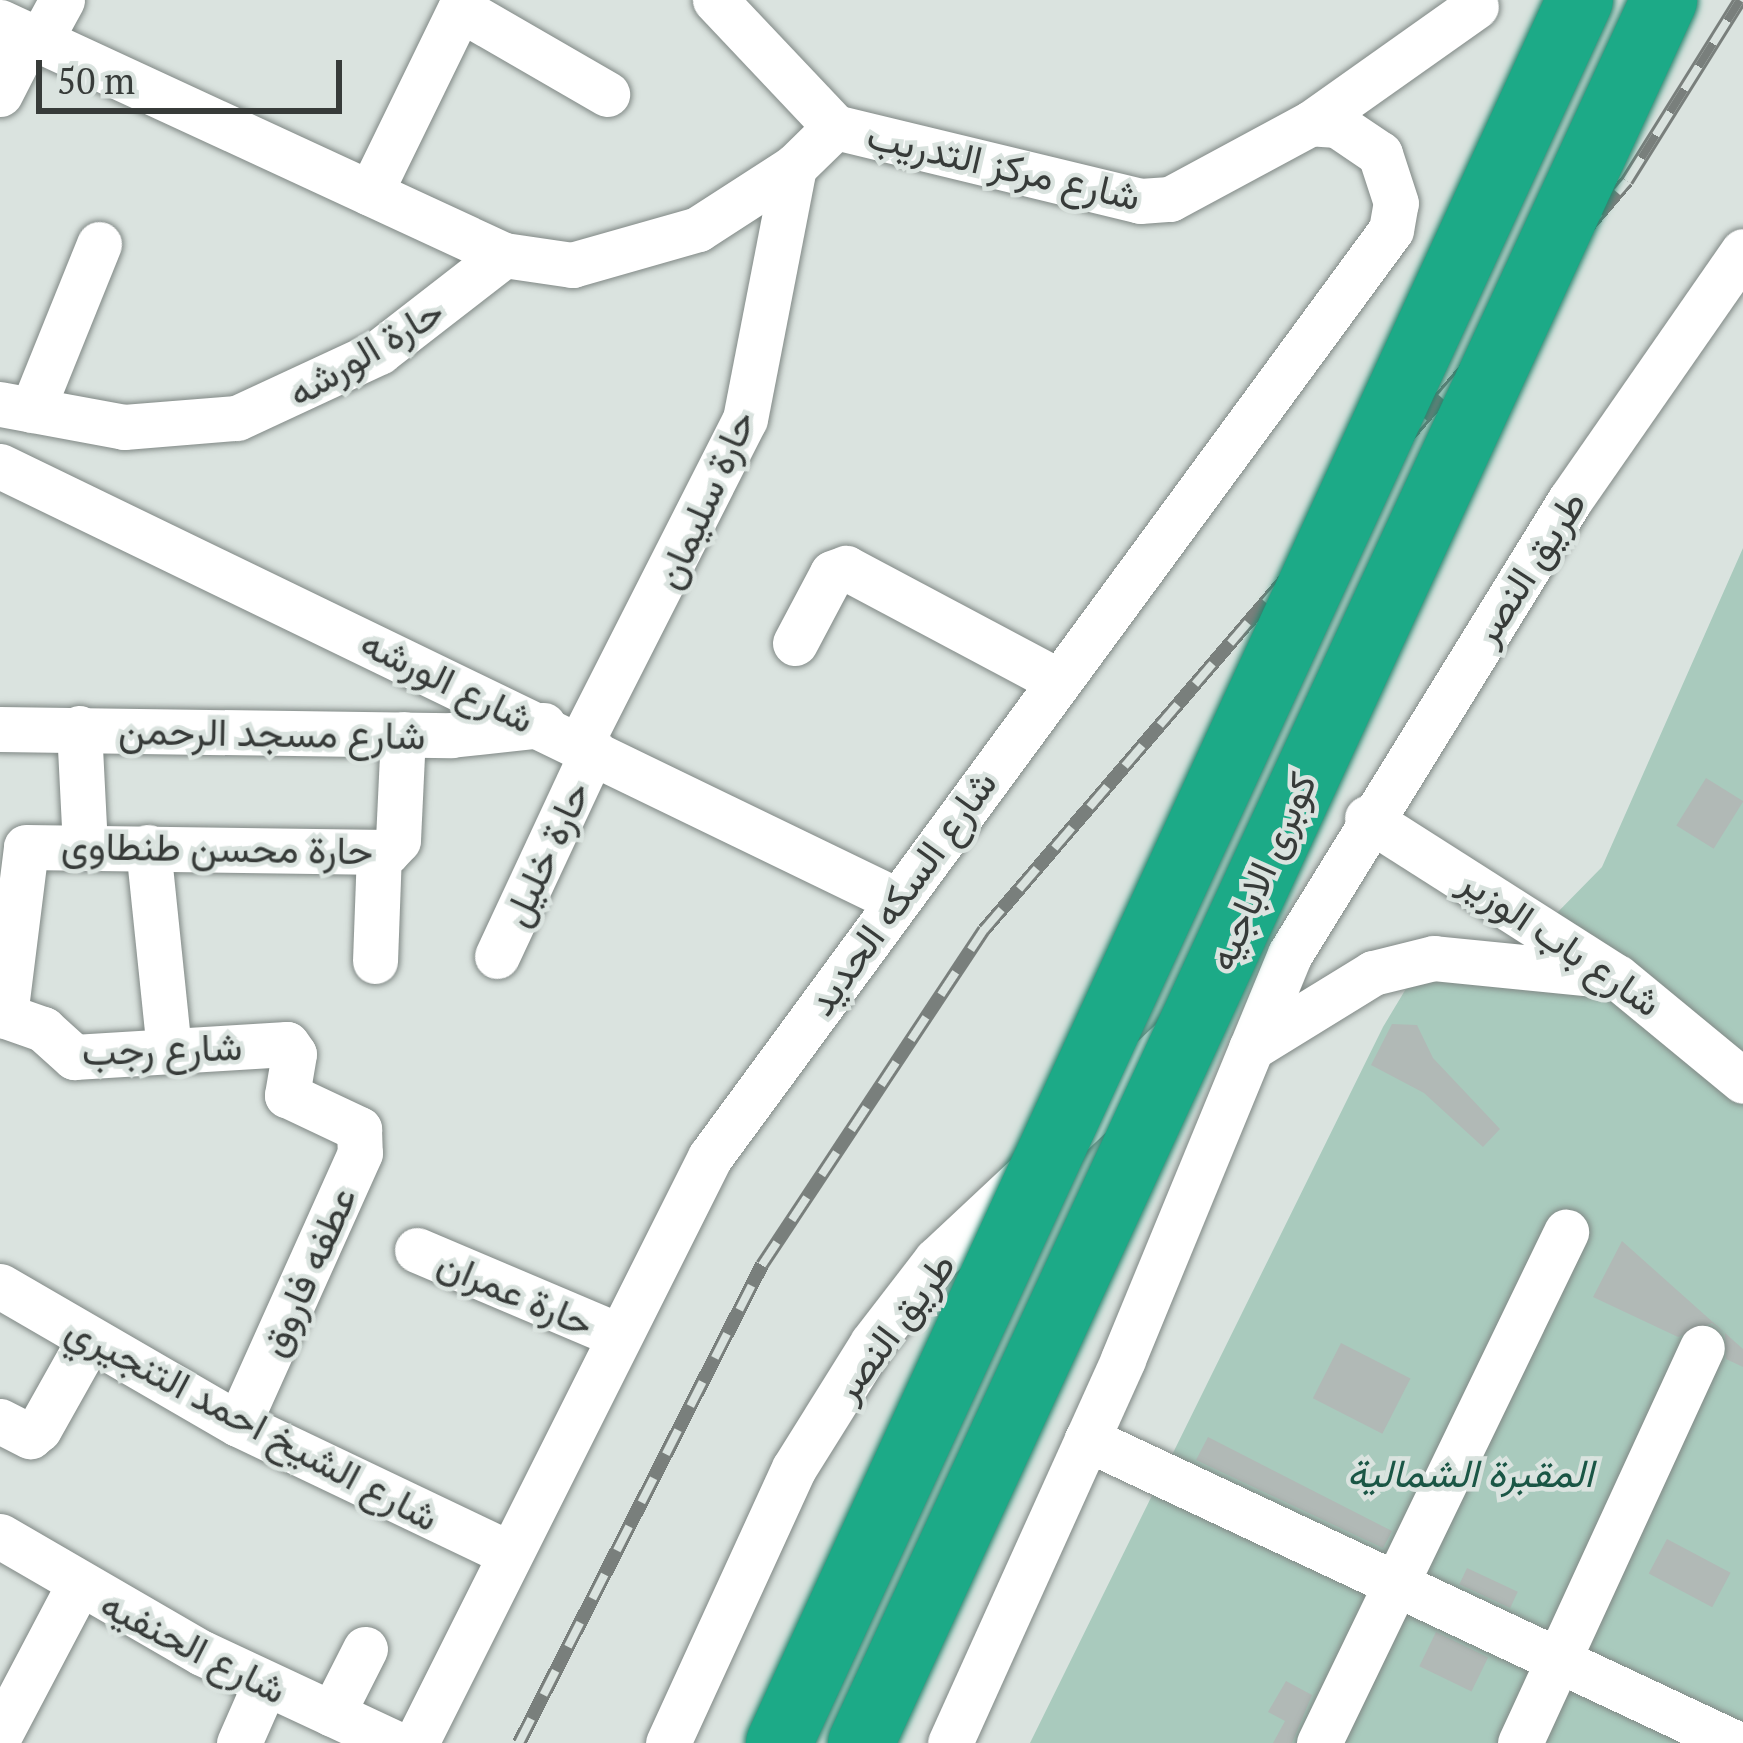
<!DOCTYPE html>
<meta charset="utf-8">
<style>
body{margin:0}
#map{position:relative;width:1743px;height:1743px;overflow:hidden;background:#dae3df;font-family:"PT Serif",Vazirmatn,serif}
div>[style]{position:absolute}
.green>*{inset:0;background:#a9cabd}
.building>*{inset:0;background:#b1b9b6;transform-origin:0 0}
.roads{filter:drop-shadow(0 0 3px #808885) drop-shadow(0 0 3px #808885)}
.minor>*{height:45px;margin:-22.5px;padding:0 22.5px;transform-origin:22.5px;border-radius:22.5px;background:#fff}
.rail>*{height:14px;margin-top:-7px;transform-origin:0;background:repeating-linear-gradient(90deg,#dae3df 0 27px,#797f7c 0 54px);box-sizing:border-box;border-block:3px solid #797f7c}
.bridges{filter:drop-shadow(0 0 3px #25836c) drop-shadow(0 0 3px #25836c)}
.highway-bridge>*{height:66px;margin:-33px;padding:0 33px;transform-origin:33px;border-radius:33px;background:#1caa87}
span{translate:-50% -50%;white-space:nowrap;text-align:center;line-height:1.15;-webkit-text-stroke:9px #dae3df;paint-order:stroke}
.street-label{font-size:39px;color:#373b39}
.park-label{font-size:39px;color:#1a5645;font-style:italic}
.scale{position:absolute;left:36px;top:60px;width:306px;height:54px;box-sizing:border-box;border:6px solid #373b39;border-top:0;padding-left:15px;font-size:36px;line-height:42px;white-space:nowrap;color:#373b39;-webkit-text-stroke:9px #dae3df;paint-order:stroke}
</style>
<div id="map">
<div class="green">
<i style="clip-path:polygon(1743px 548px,1743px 1743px,1030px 1743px,1383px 1027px,1413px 977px,1495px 976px,1602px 867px)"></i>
</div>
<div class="building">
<i style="left:1706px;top:778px;width:44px;height:56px;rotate:32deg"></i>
<i style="clip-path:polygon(1392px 1024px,1417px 1025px,1433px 1058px,1500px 1129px,1483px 1147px,1424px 1093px,1371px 1065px)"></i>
<i style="clip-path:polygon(1622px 1241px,1743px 1349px,1743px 1367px,1726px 1359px,1725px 1333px,1712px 1323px,1678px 1337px,1593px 1297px)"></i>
<i style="left:1341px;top:1343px;width:78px;height:62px;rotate:27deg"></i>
<i style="clip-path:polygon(1208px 1437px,1392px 1531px,1383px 1548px,1196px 1460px)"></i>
<i style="left:1667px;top:1539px;width:72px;height:39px;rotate:28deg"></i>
<i style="left:1467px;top:1568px;width:56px;height:18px;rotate:25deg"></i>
<i style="left:1436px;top:1632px;width:58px;height:38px;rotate:26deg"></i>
<i style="clip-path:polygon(1286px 1681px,1312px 1695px,1292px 1743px,1273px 1743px,1285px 1721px,1268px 1712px)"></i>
</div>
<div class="roads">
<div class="minor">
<i style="left:715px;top:0;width:175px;rotate:46.6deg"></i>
<i style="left:460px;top:9px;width:170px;rotate:30deg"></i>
<i style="left:0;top:22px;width:555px;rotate:24.81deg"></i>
<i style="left:504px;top:255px;width:69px;rotate:8.4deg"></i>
<i style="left:572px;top:265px;width:131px;rotate:-15.9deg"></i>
<i style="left:698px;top:229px;width:114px;rotate:-32.9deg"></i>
<i style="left:794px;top:167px;width:57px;rotate:-44.3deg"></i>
<i style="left:39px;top:42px;width:48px;rotate:-61.3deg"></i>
<i style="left:0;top:94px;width:64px;rotate:-63deg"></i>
<i style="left:835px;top:127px;width:314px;rotate:13.6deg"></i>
<i style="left:1140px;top:201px;width:30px;rotate:-4deg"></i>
<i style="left:1170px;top:199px;width:160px;rotate:-28.3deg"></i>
<i style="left:1311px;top:123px;width:202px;rotate:-35.3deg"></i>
<i style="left:370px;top:193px;width:215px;rotate:-64deg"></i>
<i style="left:0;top:404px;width:126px;rotate:10.5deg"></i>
<i style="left:124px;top:427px;width:113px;rotate:-4.6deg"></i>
<i style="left:237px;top:418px;width:157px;rotate:-24.9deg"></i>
<i style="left:379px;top:352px;width:158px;rotate:-37.8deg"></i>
<i style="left:32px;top:410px;width:179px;rotate:-68deg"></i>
<i style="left:0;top:466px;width:993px;rotate:25.84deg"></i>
<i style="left:795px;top:643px;width:79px;rotate:-62.1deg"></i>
<i style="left:832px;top:573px;width:15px;rotate:-20deg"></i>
<i style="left:846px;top:568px;width:239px;rotate:28deg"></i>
<i style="left:79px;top:728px;width:118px;rotate:87.1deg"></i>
<i style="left:0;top:729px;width:451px;rotate:0.8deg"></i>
<i style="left:451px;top:735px;width:93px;rotate:-6.2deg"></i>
<i style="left:580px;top:744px;width:364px;rotate:-63.1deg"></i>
<i style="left:745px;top:419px;width:257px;rotate:-79deg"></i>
<i style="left:1367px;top:818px;width:296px;rotate:32.5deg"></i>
<i style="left:1617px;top:977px;width:163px;rotate:39.5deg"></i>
<i style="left:148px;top:847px;width:204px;rotate:84.1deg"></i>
<i style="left:497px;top:956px;width:227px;rotate:-65deg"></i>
<i style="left:375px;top:961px;width:109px;rotate:-87.9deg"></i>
<i style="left:0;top:1014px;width:46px;rotate:19.2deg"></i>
<i style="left:43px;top:1029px;width:42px;rotate:42.1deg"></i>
<i style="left:74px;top:1057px;width:213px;rotate:-3.5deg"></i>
<i style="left:287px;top:1044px;width:12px;rotate:55deg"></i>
<i style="left:294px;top:1054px;width:42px;rotate:99.7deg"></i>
<i style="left:287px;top:1095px;width:80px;rotate:25.3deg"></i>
<i style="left:359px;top:1129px;width:24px;rotate:88deg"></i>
<i style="left:360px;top:1153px;width:297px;rotate:114.2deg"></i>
<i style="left:5px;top:1016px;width:170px;rotate:-82.9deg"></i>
<i style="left:26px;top:847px;width:361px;rotate:0.8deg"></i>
<i style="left:387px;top:852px;width:16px;rotate:-47deg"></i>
<i style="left:398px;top:840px;width:106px;rotate:-87.3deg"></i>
<i style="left:1251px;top:1048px;width:143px;rotate:-31.6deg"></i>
<i style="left:1373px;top:973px;width:63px;rotate:-13.8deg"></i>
<i style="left:1434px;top:958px;width:172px;rotate:5.7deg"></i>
<i style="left:417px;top:1250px;width:215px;rotate:23deg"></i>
<i style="left:0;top:1286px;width:275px;rotate:30.1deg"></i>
<i style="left:238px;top:1424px;width:300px;rotate:25.5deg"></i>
<i style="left:0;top:1421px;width:34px;rotate:27deg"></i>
<i style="left:30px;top:1436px;width:11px;rotate:-38deg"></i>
<i style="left:39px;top:1429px;width:102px;rotate:-60.7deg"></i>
<i style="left:1087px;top:1439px;width:716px;rotate:25.13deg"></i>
<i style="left:0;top:1536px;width:233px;rotate:30.1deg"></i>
<i style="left:202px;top:1653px;width:213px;rotate:25deg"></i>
<i style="left:332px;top:1714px;width:73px;rotate:-63.1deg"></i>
<i style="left:0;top:1734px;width:167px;rotate:-62.2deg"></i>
<i style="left:239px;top:1743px;width:64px;rotate:-66.2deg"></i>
<i style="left:416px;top:1743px;width:656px;rotate:-63.36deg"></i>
<i style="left:710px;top:1157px;width:1150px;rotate:-53.7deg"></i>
<i style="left:1391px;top:230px;width:27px;rotate:-80deg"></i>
<i style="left:1396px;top:203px;width:52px;rotate:-108.1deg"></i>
<i style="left:1380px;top:154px;width:52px;rotate:-146deg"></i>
<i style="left:1337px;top:125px;width:26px;rotate:-176deg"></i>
<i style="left:668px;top:1743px;width:302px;rotate:-65.4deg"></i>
<i style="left:794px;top:1468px;width:147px;rotate:-58deg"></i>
<i style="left:872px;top:1343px;width:105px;rotate:-52.4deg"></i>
<i style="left:936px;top:1260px;width:334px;rotate:-43.1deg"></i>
<i style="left:950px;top:1743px;width:421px;rotate:-65.7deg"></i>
<i style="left:1123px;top:1359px;width:438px;rotate:-67.6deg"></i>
<i style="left:1290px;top:954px;width:533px;rotate:-58.34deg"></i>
<i style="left:1570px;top:500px;width:303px;rotate:-55.2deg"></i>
<i style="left:1319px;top:1743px;width:568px;rotate:-64.2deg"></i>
<i style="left:1520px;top:1743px;width:435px;rotate:-65.3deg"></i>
</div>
</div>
<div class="rail">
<i style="left:519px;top:1743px;width:536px;rotate:-63.05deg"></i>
<i style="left:762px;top:1265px;width:402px;rotate:-56.5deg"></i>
<i style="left:984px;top:930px;width:987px;rotate:-49.35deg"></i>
<i style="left:1627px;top:181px;width:213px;rotate:-58deg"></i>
</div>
<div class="bridges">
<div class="highway-bridge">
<i style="left:779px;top:1743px;width:1918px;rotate:-65.32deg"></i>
<i style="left:861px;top:1743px;width:1919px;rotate:-65.26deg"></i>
</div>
</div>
<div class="street-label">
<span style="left:1004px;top:165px;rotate:13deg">شارع مركز التدريب</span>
<span style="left:365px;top:351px;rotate:-31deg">حارة الورشه</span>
<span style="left:704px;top:499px;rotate:-66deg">حارة سليمان</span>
<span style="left:1528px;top:567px;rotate:-57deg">طريق النصر</span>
<span style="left:448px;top:680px;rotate:26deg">شارع الورشه</span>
<span style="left:272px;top:732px;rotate:1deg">شارع مسجد الرحمن</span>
<span style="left:217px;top:847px;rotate:1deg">حارة محسن طنطاوى</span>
<span style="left:545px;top:853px;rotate:-65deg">حارة خليل</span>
<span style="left:1261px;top:871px;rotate:-66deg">كوبرى الاباجيه</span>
<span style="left:901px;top:892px;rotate:-54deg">شارع السكه الحديد</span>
<span style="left:1561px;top:941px;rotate:34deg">شارع باب الوزير</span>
<span style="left:162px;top:1048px;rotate:-2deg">شارع رجب</span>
<span style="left:307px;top:1271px;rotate:-66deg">عطفه فاروق</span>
<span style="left:516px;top:1292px;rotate:23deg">حارة عمران</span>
<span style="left:893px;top:1326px;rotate:-53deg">طريق النصر</span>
<span style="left:253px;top:1422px;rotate:28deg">شارع الشيخ احمد التنجيري</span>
<span style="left:194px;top:1646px;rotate:27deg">شارع الحنفيه</span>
</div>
<div class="park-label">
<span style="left:1470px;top:1472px">المقبرة الشمالية</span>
</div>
<div class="scale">50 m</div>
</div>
